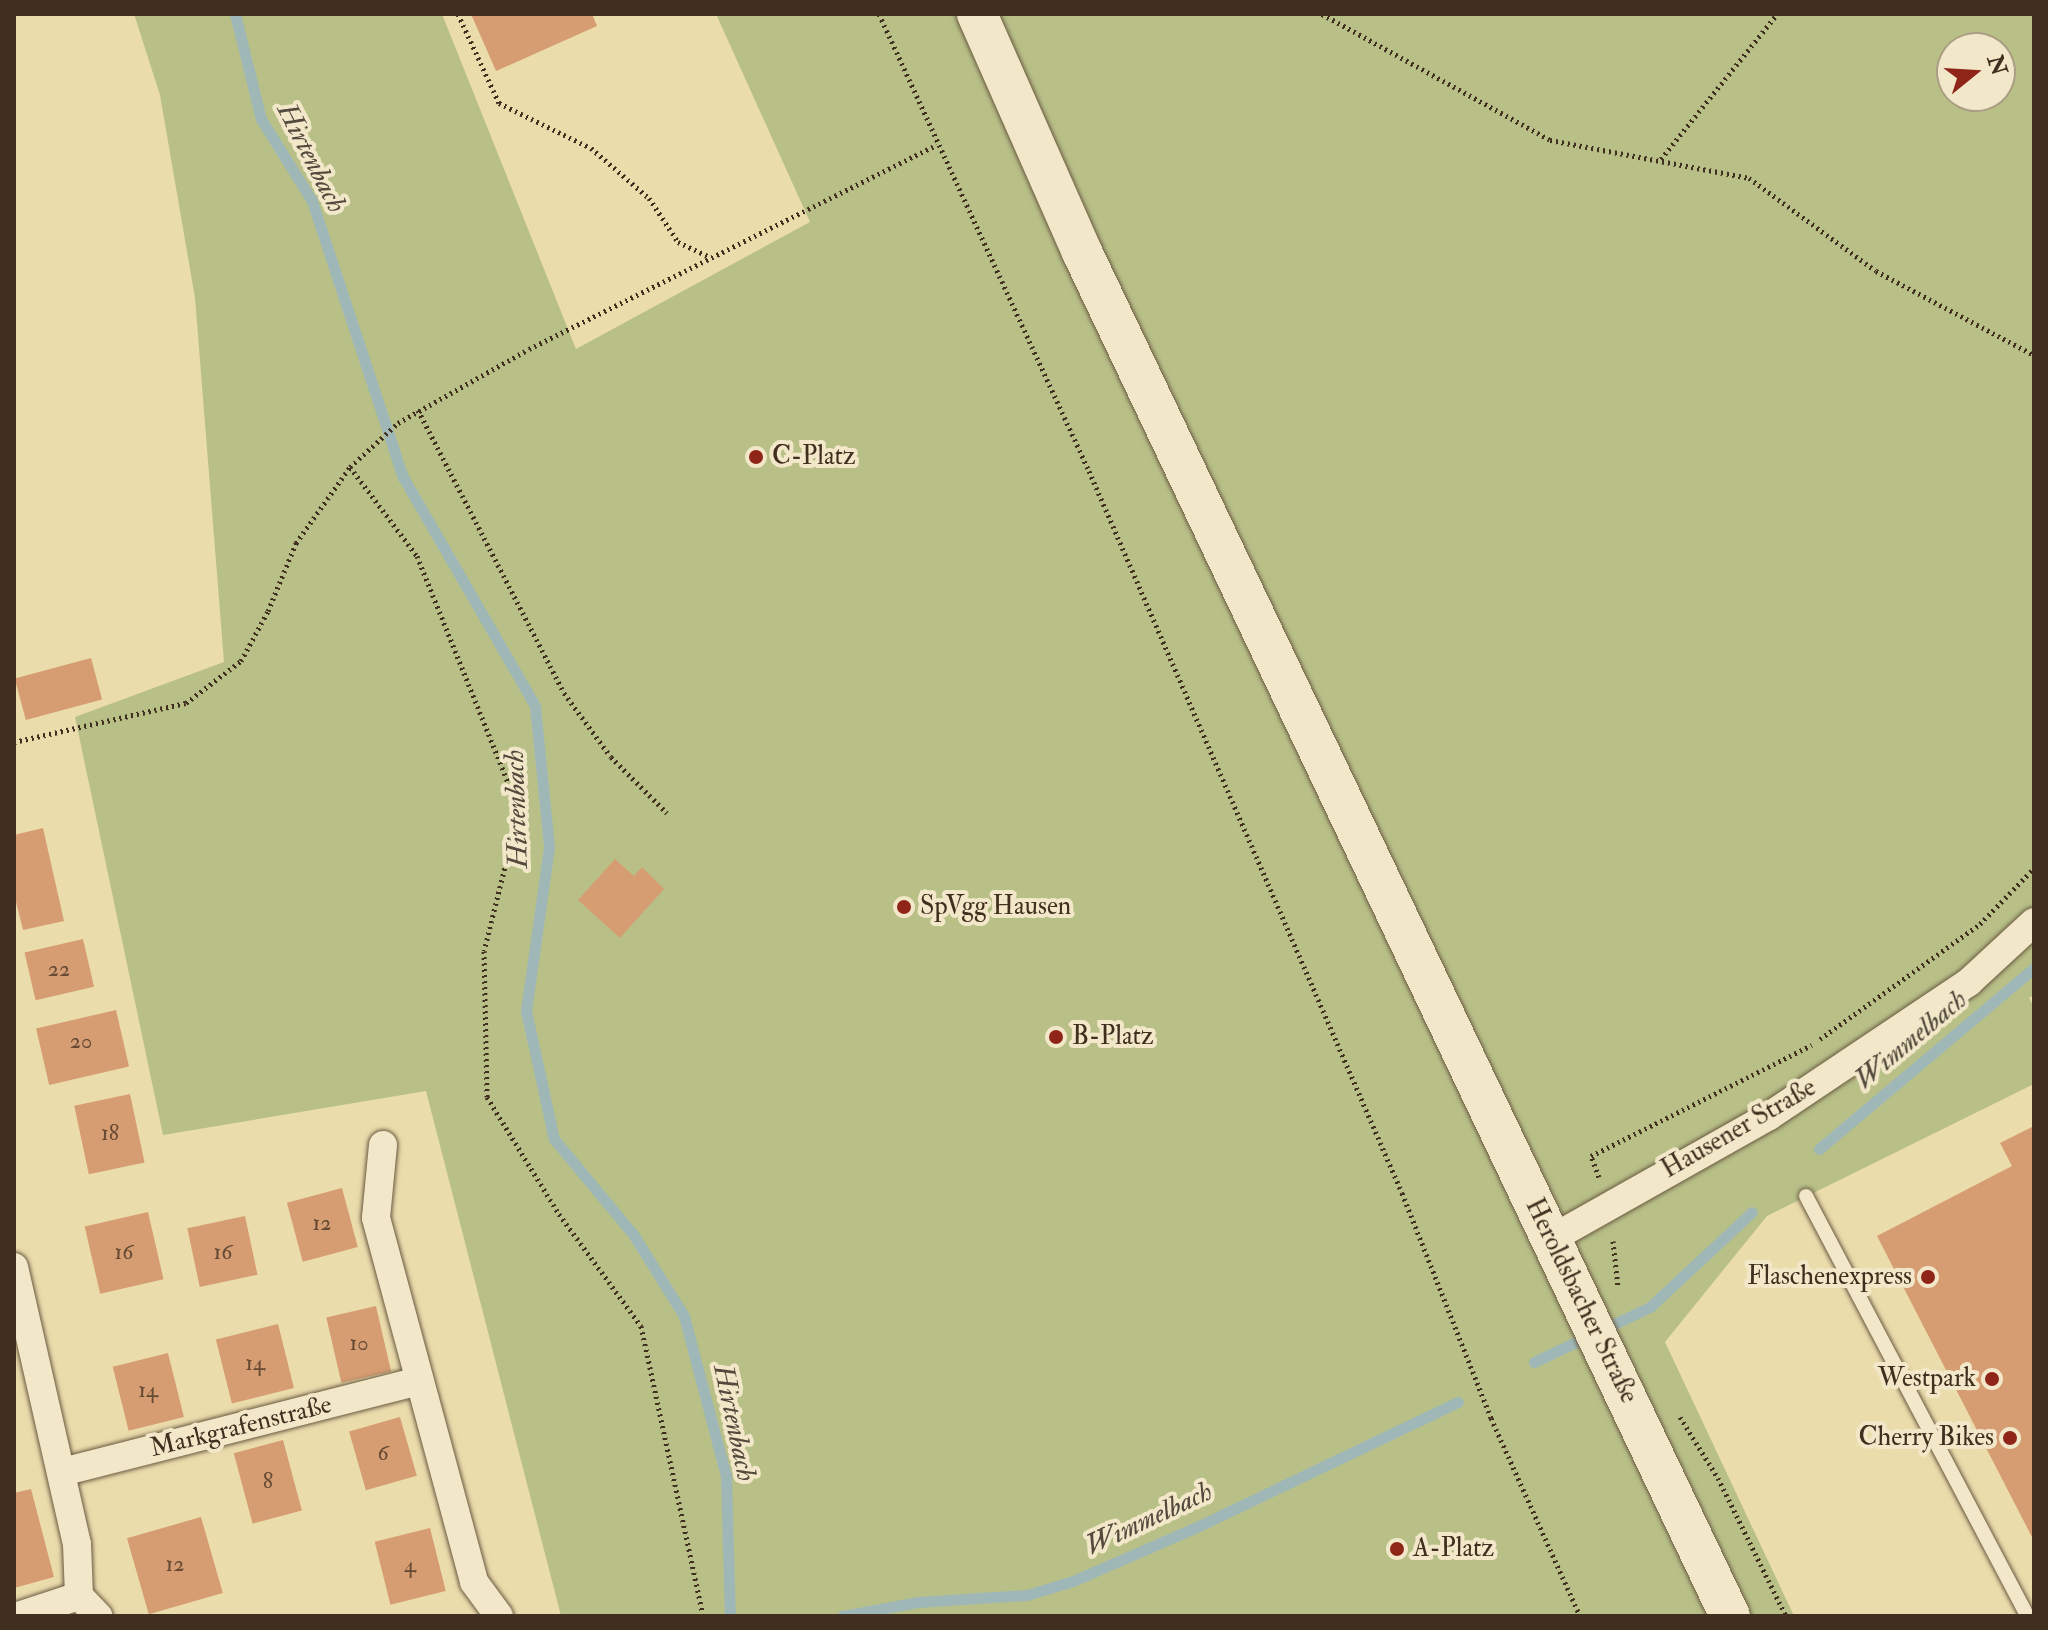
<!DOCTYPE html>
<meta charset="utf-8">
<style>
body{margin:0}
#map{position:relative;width:2048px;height:1630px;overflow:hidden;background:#ebdcac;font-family:"IM FELL Double Pica",serif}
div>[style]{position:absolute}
.green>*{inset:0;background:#b8c088}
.stream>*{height:11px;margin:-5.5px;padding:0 5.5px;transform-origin:5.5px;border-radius:5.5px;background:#9fb8b7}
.building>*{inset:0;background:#d69d72;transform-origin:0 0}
.path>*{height:5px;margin-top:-2.5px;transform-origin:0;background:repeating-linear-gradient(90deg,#402e1f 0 2px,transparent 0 6px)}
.roads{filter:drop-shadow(0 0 2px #6b5a42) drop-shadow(0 0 2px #6b5a42)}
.lane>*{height:14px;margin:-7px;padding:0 7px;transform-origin:7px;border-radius:7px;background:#f2e8c9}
.street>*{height:28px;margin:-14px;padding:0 14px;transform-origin:14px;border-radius:14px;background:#f2e8c9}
.secondary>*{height:40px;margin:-20px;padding:0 20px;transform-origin:20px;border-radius:20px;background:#f2e8c9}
.dots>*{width:22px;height:22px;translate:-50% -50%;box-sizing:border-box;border:4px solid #f2e8c9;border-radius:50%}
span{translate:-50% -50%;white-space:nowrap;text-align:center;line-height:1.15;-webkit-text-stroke:8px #f2e8c9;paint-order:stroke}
.number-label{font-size:22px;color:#664a34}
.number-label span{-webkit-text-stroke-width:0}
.poi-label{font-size:26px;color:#402e1f}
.left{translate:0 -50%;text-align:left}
.right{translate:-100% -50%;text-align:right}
.street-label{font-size:26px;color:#402e1f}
.water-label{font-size:28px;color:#534a3d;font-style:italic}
.frame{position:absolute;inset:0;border:16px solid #402e1f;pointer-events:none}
.north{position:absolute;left:1936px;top:32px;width:80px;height:80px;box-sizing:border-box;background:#f2e8c9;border:2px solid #ab9e85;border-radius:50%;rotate:72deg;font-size:22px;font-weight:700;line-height:32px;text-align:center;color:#402e1f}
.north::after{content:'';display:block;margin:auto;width:28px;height:36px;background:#8f2418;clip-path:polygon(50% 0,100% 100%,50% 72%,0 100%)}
</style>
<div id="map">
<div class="green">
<i style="clip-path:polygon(evenodd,134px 14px,442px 14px,576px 349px,810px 222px,716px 14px,2034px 14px,2034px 995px,2029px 998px,2034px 1007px,2034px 1084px,1767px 1216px,1665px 1342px,1794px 1616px,561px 1616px,426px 1091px,163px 1135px,75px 717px,224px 662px,195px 298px,160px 95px,134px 14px,1952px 48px,2000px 48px,2000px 96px,1952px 96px,1952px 48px)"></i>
</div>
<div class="stream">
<i style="left:235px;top:14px;width:108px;rotate:76.1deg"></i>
<i style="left:261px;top:119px;width:97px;rotate:58.1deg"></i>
<i style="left:312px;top:201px;width:291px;rotate:71.8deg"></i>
<i style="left:403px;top:477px;width:264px;rotate:60deg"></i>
<i style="left:535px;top:706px;width:142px;rotate:84.3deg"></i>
<i style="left:549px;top:847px;width:166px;rotate:98deg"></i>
<i style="left:526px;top:1011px;width:131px;rotate:77.7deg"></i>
<i style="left:554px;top:1139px;width:124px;rotate:50.3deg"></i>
<i style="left:633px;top:1234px;width:97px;rotate:58.1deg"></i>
<i style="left:684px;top:1316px;width:165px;rotate:75.3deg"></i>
<i style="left:726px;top:1476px;width:140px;rotate:88.4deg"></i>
<i style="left:1819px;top:1149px;width:281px;rotate:-40.1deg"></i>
<i style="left:1534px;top:1362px;width:128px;rotate:-25.4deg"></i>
<i style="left:1650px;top:1307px;width:139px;rotate:-43deg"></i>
<i style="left:842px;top:1616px;width:77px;rotate:-10.4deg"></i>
<i style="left:918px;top:1602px;width:109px;rotate:-3.7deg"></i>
<i style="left:1027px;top:1595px;width:48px;rotate:-16.9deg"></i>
<i style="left:1073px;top:1581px;width:137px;rotate:-23.6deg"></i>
<i style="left:1199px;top:1526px;width:287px;rotate:-25.6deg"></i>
</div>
<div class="building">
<i style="clip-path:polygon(471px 14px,592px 14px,597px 26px,496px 71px)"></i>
<i style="left:91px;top:658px;width:43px;height:79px;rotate:75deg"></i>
<i style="clip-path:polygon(43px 828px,64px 921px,23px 930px,14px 894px,14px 835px)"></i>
<i style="clip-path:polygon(615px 859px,634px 876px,642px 867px,664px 889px,620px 938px,578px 900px)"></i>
<i style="left:83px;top:939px;width:49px;height:60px;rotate:77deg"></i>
<i style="left:116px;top:1010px;width:58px;height:82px;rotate:77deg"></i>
<i style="left:130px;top:1094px;width:70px;height:57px;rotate:78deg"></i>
<i style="clip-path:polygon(2034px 1126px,2034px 1541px,1877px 1236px,2012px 1166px,2000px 1143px)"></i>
<i style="left:342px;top:1188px;width:61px;height:57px;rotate:75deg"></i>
<i style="left:148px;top:1212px;width:69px;height:65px;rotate:77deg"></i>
<i style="left:245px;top:1216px;width:60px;height:59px;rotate:78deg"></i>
<i style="left:376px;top:1306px;width:67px;height:51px;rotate:77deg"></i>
<i style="left:278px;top:1324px;width:66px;height:64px;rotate:76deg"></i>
<i style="left:168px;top:1353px;width:66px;height:57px;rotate:76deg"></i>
<i style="left:400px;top:1417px;width:61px;height:53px;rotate:74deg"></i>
<i style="left:283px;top:1440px;width:73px;height:51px;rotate:75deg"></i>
<i style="clip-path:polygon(31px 1489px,54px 1577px,14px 1588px,14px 1493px)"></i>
<i style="left:201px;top:1517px;width:79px;height:77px;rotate:74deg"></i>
<i style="left:430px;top:1528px;width:65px;height:57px;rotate:76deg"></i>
</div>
<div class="path">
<i style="left:458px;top:14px;width:98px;rotate:65.3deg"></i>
<i style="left:499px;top:103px;width:102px;rotate:26.1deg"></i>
<i style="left:591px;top:148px;width:77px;rotate:40.8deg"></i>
<i style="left:649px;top:198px;width:53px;rotate:56.6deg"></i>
<i style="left:678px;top:242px;width:33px;rotate:25deg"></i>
<i style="left:879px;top:14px;width:503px;rotate:65.32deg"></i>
<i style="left:1089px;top:471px;width:787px;rotate:66.56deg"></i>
<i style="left:1402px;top:1193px;width:242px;rotate:68.4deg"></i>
<i style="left:1491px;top:1418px;width:217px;rotate:65.8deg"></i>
<i style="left:1322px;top:14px;width:260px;rotate:28.9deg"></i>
<i style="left:1550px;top:140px;width:203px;rotate:10.8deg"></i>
<i style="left:1749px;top:178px;width:157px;rotate:36.2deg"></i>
<i style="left:1876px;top:271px;width:179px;rotate:28deg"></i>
<i style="left:1661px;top:159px;width:186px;rotate:-51.3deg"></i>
<i style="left:418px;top:410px;width:318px;rotate:62.7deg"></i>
<i style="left:564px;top:693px;width:79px;rotate:53.7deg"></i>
<i style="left:611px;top:757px;width:79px;rotate:45deg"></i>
<i style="left:350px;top:467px;width:111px;rotate:53deg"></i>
<i style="left:417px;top:556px;width:274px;rotate:68.1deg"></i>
<i style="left:519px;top:810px;width:145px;rotate:103.9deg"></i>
<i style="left:484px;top:951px;width:146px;rotate:88.8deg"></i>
<i style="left:487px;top:1097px;width:137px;rotate:58.4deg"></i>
<i style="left:559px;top:1214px;width:139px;rotate:53.8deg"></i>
<i style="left:641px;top:1326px;width:297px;rotate:77.9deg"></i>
<i style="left:14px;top:742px;width:176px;rotate:-12.8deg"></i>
<i style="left:186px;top:703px;width:69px;rotate:-37.4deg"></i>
<i style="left:241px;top:661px;width:57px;rotate:-61.6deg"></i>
<i style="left:268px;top:611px;width:74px;rotate:-67.6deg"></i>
<i style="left:296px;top:543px;width:93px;rotate:-54.6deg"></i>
<i style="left:350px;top:467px;width:65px;rotate:-42.5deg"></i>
<i style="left:398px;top:423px;width:150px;rotate:-29.5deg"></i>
<i style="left:529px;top:349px;width:456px;rotate:-26.6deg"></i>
<i style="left:1820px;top:1039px;width:197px;rotate:-35.7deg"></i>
<i style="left:1980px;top:924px;width:78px;rotate:-46deg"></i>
<i style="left:1599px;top:1177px;width:22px;rotate:-111deg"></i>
<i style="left:1591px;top:1156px;width:247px;rotate:-26.7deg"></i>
<i style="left:1613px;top:1241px;width:46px;rotate:83.8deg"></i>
<i style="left:1680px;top:1417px;width:72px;rotate:58.1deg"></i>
<i style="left:1718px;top:1478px;width:154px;rotate:63.8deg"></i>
</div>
<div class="roads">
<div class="lane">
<i style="left:1806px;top:1196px;width:475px;rotate:62.2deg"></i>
</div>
<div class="street">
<i style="left:383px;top:1145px;width:73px;rotate:95.5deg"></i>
<i style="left:376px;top:1218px;width:377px;rotate:74.9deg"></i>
<i style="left:474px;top:1582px;width:42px;rotate:53.7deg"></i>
<i style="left:1551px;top:1239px;width:250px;rotate:-29.4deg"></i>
<i style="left:1769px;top:1116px;width:241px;rotate:-33.8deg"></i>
<i style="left:1969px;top:982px;width:88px;rotate:-42.7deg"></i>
<i style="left:14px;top:1267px;width:284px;rotate:77.2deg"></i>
<i style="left:77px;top:1544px;width:52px;rotate:87.8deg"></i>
<i style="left:79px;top:1596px;width:28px;rotate:46deg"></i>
<i style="left:62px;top:1472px;width:369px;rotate:-14.3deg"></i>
<i style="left:18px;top:1616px;width:64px;rotate:-18.2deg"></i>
</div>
<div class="secondary">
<i style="left:977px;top:14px;width:260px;rotate:66.2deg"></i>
<i style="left:1082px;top:252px;width:1510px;rotate:64.59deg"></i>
</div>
</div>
<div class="dots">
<i style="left:756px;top:457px;background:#8f2418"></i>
<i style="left:904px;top:907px;background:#8f2418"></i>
<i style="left:1056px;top:1037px;background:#8f2418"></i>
<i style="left:1928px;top:1277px;background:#8f2418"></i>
<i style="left:1992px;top:1379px;background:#8f2418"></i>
<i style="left:2010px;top:1438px;background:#8f2418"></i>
<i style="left:1397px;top:1549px;background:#8f2418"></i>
</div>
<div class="number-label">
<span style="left:59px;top:970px">22</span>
<span style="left:81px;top:1042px">20</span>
<span style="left:110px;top:1134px">18</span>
<span style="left:322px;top:1224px">12</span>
<span style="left:124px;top:1253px">16</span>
<span style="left:223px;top:1253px">16</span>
<span style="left:359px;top:1344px">10</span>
<span style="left:255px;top:1364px">14</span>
<span style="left:148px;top:1391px">14</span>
<span style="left:383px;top:1454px">6</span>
<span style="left:268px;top:1482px">8</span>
<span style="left:175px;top:1565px">12</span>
<span style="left:410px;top:1566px">4</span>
</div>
<div class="poi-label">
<span class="left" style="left:772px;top:457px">C-Platz</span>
<span class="left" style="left:920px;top:907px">SpVgg Hausen</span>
<span class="left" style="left:1072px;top:1037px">B-Platz</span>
<span class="right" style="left:1912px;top:1277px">Flaschenexpress</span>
<span class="right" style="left:1976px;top:1379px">Westpark</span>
<span class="right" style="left:1994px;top:1438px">Cherry Bikes</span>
<span class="left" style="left:1413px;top:1549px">A-Platz</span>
</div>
<div class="street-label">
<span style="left:1739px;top:1129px;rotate:-30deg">Hausener Straße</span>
<span style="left:1581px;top:1301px;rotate:64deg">Heroldsbacher Straße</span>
<span style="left:241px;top:1427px;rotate:-14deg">Markgrafenstraße</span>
</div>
<div class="water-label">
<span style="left:311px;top:158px;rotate:63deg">Hirtenbach</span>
<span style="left:517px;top:809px;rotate:-92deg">Hirtenbach</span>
<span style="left:1911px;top:1040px;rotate:-40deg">Wimmelbach</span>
<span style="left:734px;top:1423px;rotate:78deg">Hirtenbach</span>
<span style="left:1149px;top:1519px;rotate:-25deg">Wimmelbach</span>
</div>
<div class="frame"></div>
<div class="north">N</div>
</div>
